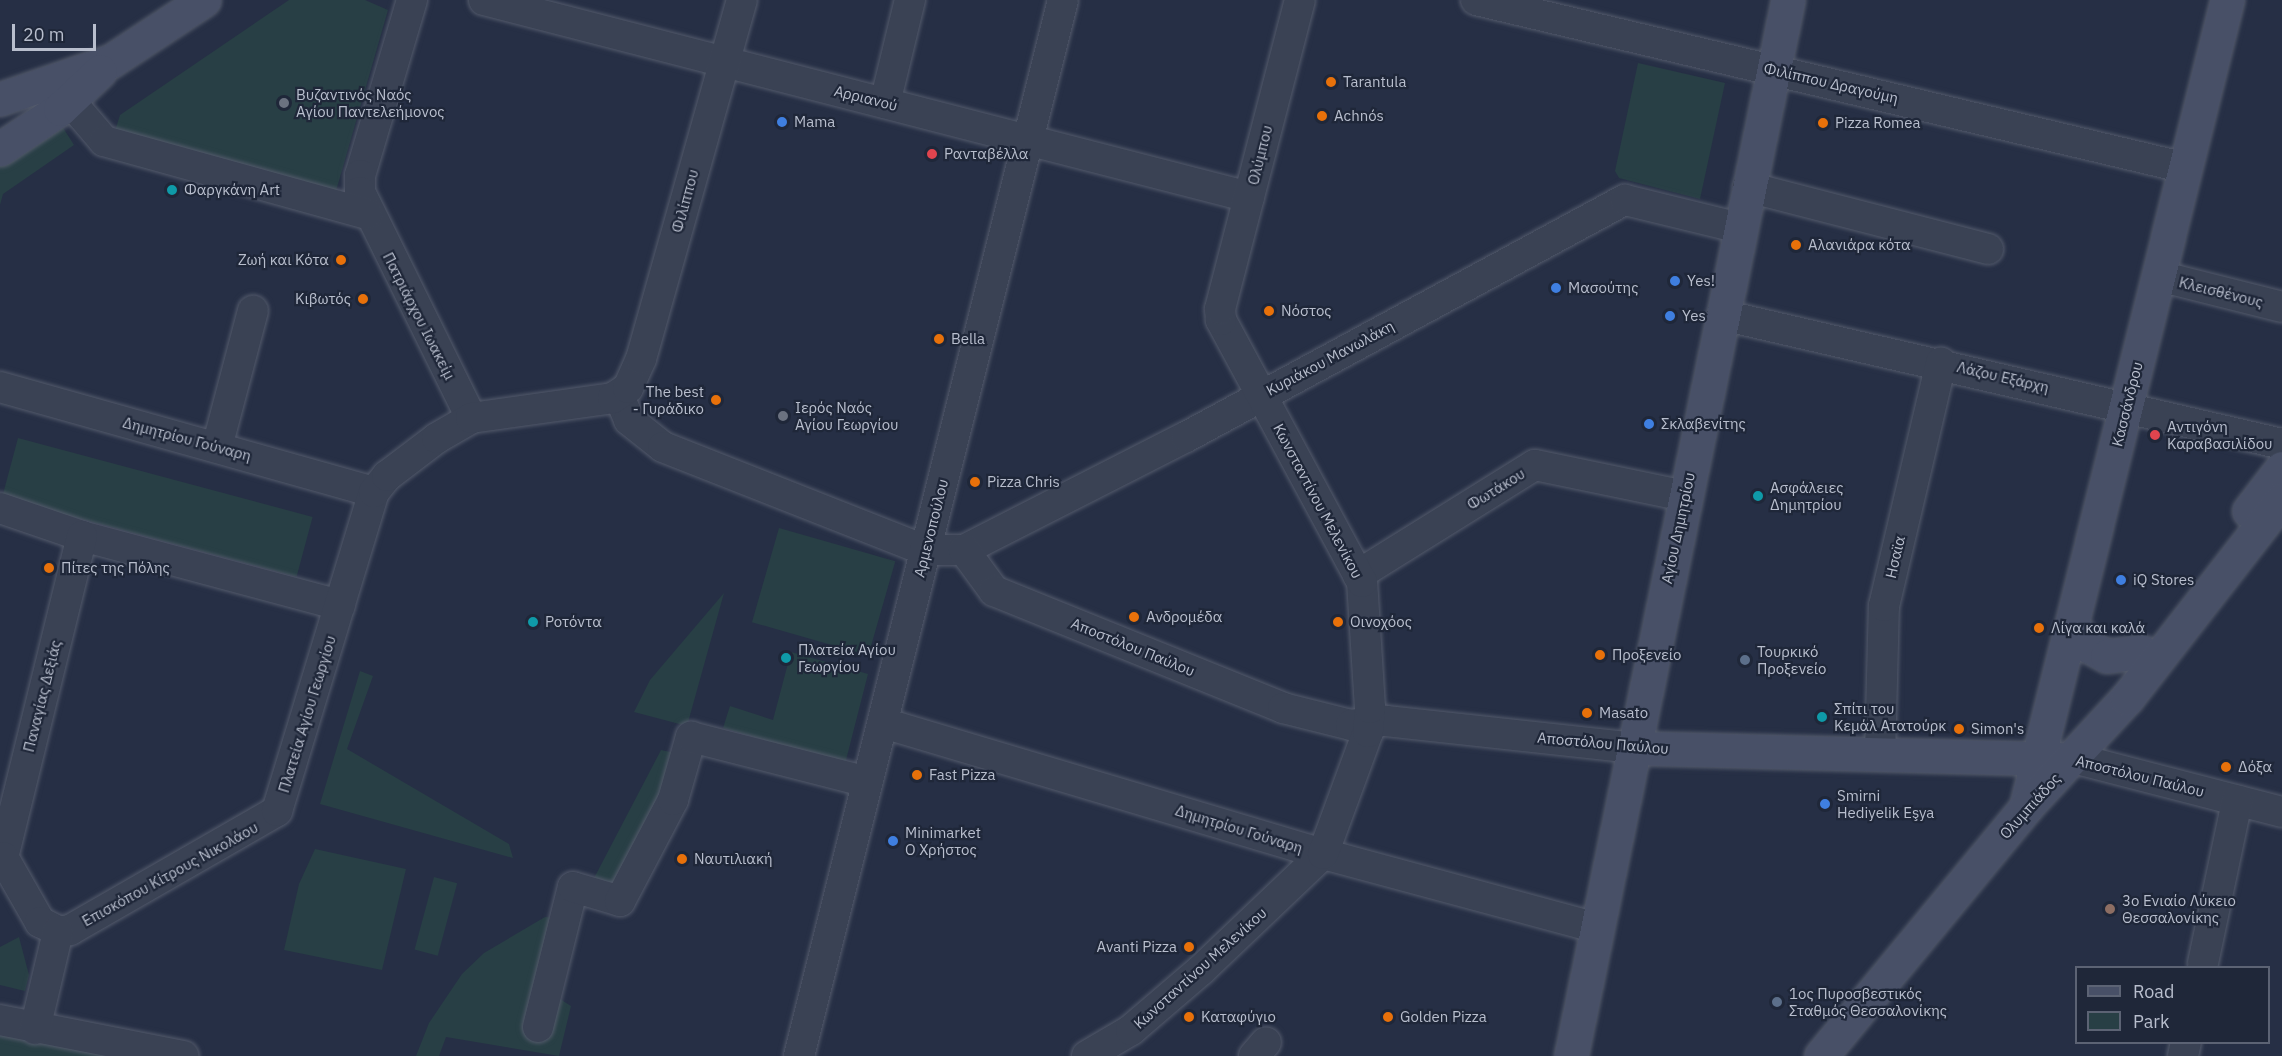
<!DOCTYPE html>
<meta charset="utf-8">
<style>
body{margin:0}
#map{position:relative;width:2282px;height:1056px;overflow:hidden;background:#262f45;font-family:"IBM Plex Sans",sans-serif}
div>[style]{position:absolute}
.green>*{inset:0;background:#283f45;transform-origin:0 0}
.roads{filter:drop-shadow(0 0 2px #535a6b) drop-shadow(0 0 2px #535a6b)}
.street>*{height:30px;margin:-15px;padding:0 15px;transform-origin:15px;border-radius:15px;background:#3a4254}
.secondary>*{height:33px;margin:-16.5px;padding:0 16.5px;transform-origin:16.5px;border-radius:16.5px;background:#485067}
.dots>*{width:16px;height:16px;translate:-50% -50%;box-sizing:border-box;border:3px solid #1f2739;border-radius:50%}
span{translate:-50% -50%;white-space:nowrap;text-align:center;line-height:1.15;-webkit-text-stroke:4.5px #1f2739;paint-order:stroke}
.poi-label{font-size:15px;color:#b8becd}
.left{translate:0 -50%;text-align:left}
.right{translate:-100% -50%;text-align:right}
.street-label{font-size:15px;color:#b8becd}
.legend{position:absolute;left:2075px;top:966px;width:195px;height:78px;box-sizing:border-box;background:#1f2739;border:2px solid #5c6374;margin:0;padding:8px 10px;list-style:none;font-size:18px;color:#b8becd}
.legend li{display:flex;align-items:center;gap:12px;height:30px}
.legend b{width:30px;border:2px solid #5c6374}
.scale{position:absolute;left:12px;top:24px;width:84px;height:27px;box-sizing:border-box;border:3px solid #b8becd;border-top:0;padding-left:8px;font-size:18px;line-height:21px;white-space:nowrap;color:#b8becd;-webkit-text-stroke:4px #1f2739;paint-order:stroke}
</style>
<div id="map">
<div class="green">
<i style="clip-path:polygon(289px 0,365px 0,388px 10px,336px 191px,115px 131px,120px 115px)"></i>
<i style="clip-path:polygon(1638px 63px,1725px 83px,1700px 199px,1619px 178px,1615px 171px)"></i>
<i style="clip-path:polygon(60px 123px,74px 145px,3px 194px,0 205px,0 160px)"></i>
<i style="left:18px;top:438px;width:305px;height:62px;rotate:15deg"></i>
<i style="left:779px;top:528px;width:121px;height:98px;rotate:16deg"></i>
<i style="clip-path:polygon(724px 593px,687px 726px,634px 712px,650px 680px)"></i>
<i style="clip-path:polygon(791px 652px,868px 674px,845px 764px,723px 728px,730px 706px,773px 720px)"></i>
<i style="clip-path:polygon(360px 671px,373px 676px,347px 749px,509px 844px,513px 858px,320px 804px)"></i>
<i style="clip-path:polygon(661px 750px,675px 753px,668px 788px,616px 889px,592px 882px)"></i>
<i style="clip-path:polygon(315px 849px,406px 869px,382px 970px,284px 950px,299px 884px)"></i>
<i style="left:434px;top:877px;width:24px;height:75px;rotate:15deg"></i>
<i style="clip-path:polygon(545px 917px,556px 918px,541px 987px,571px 1006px,559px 1056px,446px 1037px,439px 1056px,416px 1056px,429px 1023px,462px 974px,484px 953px)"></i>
<i style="clip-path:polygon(19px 937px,29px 975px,25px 991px,0 985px,0 947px)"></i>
<i style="clip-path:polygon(0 1032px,112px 1056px,0 1056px)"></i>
</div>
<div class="roads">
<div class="street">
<i style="left:412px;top:0;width:183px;rotate:106.5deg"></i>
<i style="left:360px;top:175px;width:17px;rotate:90deg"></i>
<i style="left:360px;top:192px;width:252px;rotate:63.8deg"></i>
<i style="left:484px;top:0;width:790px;rotate:14.44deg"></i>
<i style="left:1476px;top:0;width:730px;rotate:13.31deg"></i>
<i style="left:69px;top:100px;width:54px;rotate:49.5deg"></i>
<i style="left:104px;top:141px;width:273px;rotate:15.5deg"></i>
<i style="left:885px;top:103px;width:106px;rotate:-76.4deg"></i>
<i style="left:1748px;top:187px;width:248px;rotate:14.5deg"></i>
<i style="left:2159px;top:276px;width:127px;rotate:14.1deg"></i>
<i style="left:1722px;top:315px;width:575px;rotate:12.97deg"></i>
<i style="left:0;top:387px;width:388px;rotate:15.7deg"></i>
<i style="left:619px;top:396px;width:26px;rotate:67deg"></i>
<i style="left:629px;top:420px;width:43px;rotate:38.5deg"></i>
<i style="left:663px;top:447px;width:282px;rotate:21.5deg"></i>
<i style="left:925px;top:550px;width:39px"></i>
<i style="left:964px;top:550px;width:249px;rotate:-27deg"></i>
<i style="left:1186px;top:437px;width:499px;rotate:-28.4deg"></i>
<i style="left:1625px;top:200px;width:118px;rotate:13.7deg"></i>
<i style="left:217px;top:447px;width:141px;rotate:-75.2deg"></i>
<i style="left:0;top:508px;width:87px;rotate:18.9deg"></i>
<i style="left:82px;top:536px;width:267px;rotate:15deg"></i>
<i style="left:82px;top:536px;width:331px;rotate:103.8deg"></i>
<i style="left:3px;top:857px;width:75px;rotate:60.4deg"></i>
<i style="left:40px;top:922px;width:22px;rotate:27deg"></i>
<i style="left:60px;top:932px;width:10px;rotate:-11deg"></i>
<i style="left:70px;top:930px;width:239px;rotate:-29.9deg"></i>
<i style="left:277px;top:811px;width:333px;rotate:-73.1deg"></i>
<i style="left:374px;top:492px;width:21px;rotate:-51deg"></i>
<i style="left:387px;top:476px;width:63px;rotate:-37.2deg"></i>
<i style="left:437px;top:438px;width:39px;rotate:-30deg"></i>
<i style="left:471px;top:418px;width:143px;rotate:-8deg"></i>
<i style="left:613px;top:398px;width:18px;rotate:-34deg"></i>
<i style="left:628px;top:388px;width:32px;rotate:-66deg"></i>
<i style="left:641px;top:359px;width:373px;rotate:-74.3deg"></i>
<i style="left:964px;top:550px;width:51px;rotate:53.8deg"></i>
<i style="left:994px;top:591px;width:312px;rotate:22deg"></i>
<i style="left:1283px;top:708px;width:70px;rotate:14deg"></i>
<i style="left:1351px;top:725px;width:35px;rotate:-7deg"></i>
<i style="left:1386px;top:721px;width:248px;rotate:6.2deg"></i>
<i style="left:1358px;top:575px;width:208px;rotate:-31.9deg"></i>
<i style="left:1535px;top:465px;width:153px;rotate:11.7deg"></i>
<i style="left:883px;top:723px;width:459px;rotate:16.6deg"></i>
<i style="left:1323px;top:854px;width:284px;rotate:15.1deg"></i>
<i style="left:1880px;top:755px;width:149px;rotate:-88.5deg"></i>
<i style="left:1884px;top:606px;width:250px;rotate:-76.8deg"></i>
<i style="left:2073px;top:758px;width:216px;rotate:14.5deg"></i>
<i style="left:2203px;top:963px;width:166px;rotate:-78.1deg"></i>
<i style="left:0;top:1020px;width:187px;rotate:11.1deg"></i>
<i style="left:538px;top:1027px;width:144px;rotate:-76deg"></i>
<i style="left:573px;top:887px;width:49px;rotate:16.6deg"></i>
<i style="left:620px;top:901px;width:114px;rotate:-62.3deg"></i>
<i style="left:673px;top:800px;width:66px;rotate:-74.1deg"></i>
<i style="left:691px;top:737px;width:182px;rotate:14.3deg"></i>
<i style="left:35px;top:1029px;width:100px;rotate:-76.7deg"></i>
<i style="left:799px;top:1056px;width:1088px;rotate:-75.96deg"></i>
<i style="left:1087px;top:1056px;width:51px;rotate:-30.6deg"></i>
<i style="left:1131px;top:1030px;width:92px;rotate:-40.6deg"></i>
<i style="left:1201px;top:970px;width:168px;rotate:-43.6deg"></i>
<i style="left:1323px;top:854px;width:130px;rotate:-69.8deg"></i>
<i style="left:1368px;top:732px;width:24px;rotate:-85deg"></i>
<i style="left:1370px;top:708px;width:126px;rotate:-93.6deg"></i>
<i style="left:1362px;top:582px;width:298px;rotate:-118.3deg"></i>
<i style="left:1221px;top:320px;width:11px;rotate:-95deg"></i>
<i style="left:1220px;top:309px;width:319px;rotate:-75.5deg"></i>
<i style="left:1254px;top:1056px;width:18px;rotate:-49deg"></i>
<i style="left:2183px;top:1056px;width:14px;rotate:-78deg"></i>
</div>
<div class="secondary">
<i style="left:0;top:99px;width:117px;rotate:-18.9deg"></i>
<i style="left:111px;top:61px;width:111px;rotate:-33.3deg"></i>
<i style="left:0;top:149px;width:72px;rotate:-33.7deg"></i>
<i style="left:60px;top:109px;width:55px;rotate:-43.5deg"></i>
<i style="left:2249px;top:511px;width:54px;rotate:-52.5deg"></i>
<i style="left:2072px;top:625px;width:28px;rotate:51deg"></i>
<i style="left:2090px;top:647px;width:19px;rotate:28deg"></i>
<i style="left:2107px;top:656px;width:35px;rotate:-7deg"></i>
<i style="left:1633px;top:748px;width:427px;rotate:1.5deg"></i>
<i style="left:2026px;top:807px;width:832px;rotate:-76.01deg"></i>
<i style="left:1571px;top:1056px;width:1078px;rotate:-78.39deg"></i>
<i style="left:1821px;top:1056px;width:323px;rotate:-50.5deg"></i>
<i style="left:2026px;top:807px;width:149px;rotate:-47.2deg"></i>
<i style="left:2127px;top:698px;width:252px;rotate:-52.1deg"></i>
</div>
</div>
<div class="dots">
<i style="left:1331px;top:82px;background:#e8710a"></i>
<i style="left:284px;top:103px;background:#6b7280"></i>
<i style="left:1322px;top:116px;background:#e8710a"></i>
<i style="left:782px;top:122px;background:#3f7fe0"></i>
<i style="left:1823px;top:123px;background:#e8710a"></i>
<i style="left:932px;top:154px;background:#e0444e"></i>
<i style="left:172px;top:190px;background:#0f9aa8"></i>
<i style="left:1796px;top:245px;background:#e8710a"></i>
<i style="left:341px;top:260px;background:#e8710a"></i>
<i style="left:1675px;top:281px;background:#3f7fe0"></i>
<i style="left:1556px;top:288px;background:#3f7fe0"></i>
<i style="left:363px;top:299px;background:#e8710a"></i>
<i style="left:1269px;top:311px;background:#e8710a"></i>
<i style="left:1670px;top:316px;background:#3f7fe0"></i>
<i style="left:939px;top:339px;background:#e8710a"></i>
<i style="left:716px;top:400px;background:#e8710a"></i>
<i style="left:783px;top:416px;background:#6b7280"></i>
<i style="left:1649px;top:424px;background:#3f7fe0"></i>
<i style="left:2155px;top:435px;background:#e0444e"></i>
<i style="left:975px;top:482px;background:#e8710a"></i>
<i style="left:1758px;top:496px;background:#0f9aa8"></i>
<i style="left:49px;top:568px;background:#e8710a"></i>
<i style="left:2121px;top:580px;background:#3f7fe0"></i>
<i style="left:1134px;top:617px;background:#e8710a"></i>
<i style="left:533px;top:622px;background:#0f9aa8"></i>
<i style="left:1338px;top:622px;background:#e8710a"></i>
<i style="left:2039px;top:628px;background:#e8710a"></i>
<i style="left:1600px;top:655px;background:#e8710a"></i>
<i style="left:786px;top:658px;background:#0f9aa8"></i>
<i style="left:1745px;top:660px;background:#5c6f8a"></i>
<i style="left:1587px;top:713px;background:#e8710a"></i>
<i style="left:1822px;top:717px;background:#0f9aa8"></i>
<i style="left:1959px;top:729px;background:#e8710a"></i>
<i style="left:2226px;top:767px;background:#e8710a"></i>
<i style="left:917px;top:775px;background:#e8710a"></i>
<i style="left:1825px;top:804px;background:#3f7fe0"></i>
<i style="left:893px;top:841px;background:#3f7fe0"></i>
<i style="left:682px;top:859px;background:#e8710a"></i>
<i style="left:2110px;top:909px;background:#8d6e63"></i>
<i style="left:1189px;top:947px;background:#e8710a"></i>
<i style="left:1777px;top:1002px;background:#5c6f8a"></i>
<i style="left:1189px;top:1017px;background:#e8710a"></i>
<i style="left:1388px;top:1017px;background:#e8710a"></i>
</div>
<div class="poi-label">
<span class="left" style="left:1343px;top:82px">Tarantula</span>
<span class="left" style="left:296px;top:103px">Βυζαντινός Ναός<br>Αγίου Παντελεήμονος</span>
<span class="left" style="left:1334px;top:116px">Achnós</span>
<span class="left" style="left:794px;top:122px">Mama</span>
<span class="left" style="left:1835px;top:123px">Pizza Romea</span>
<span class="left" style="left:944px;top:154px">Ρανταβέλλα</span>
<span class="left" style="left:184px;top:190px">Φαργκάνη Art</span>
<span class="left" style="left:1808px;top:245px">Αλανιάρα κότα</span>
<span class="right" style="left:329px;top:260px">Ζωή και Κότα</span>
<span class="left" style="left:1687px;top:281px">Yes!</span>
<span class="left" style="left:1568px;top:288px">Μασούτης</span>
<span class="right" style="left:351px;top:299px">Κιβωτός</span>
<span class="left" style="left:1281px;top:311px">Νόστος</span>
<span class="left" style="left:1682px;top:316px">Yes</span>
<span class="left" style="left:951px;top:339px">Bella</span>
<span class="right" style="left:704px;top:400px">The best<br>- Γυράδικο</span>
<span class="left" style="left:795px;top:416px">Ιερός Ναός<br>Αγίου Γεωργίου</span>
<span class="left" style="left:1661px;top:424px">Σκλαβενίτης</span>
<span class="left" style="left:2167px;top:435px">Αντιγόνη<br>Καραβασιλίδου</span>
<span class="left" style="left:987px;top:482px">Pizza Chris</span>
<span class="left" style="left:1770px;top:496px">Ασφάλειες<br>Δημητρίου</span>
<span class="left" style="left:61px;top:568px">Πίτες της Πόλης</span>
<span class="left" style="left:2133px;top:580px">iQ Stores</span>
<span class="left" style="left:1146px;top:617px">Ανδρομέδα</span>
<span class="left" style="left:545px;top:622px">Ροτόντα</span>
<span class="left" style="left:1350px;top:622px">Οινοχόος</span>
<span class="left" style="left:2051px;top:628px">Λίγα και καλά</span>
<span class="left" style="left:798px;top:658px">Πλατεία Αγίου<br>Γεωργίου</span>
<span class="left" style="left:1757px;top:660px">Τουρκικό<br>Προξενείο</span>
<span class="left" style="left:1612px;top:655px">Προξενείο</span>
<span class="left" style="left:1834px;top:717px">Σπίτι του<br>Κεμάλ Ατατούρκ</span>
<span class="left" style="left:1599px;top:713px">Masato</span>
<span class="left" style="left:1971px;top:729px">Simon's</span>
<span class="left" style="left:2238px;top:767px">Δόξα</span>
<span class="left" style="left:929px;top:775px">Fast Pizza</span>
<span class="left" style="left:1837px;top:804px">Smirni<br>Hediyelik Eşya</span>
<span class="left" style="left:905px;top:841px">Minimarket<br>Ο Χρήστος</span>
<span class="left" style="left:694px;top:859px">Ναυτιλιακή</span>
<span class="left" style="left:2122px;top:909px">3o Ενιαίο Λύκειο<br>Θεσσαλονίκης</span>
<span class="right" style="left:1177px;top:947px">Avanti Pizza</span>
<span class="left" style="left:1789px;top:1002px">1ος Πυροσβεστικός<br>Σταθμός Θεσσαλονίκης</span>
<span class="left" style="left:1201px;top:1017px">Καταφύγιο</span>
<span class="left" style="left:1400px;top:1017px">Golden Pizza</span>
</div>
<div class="street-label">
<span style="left:1831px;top:83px;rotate:13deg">Φιλίππου Δραγούμη</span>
<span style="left:866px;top:98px;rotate:14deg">Αρριανού</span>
<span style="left:1260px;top:155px;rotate:-76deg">Ολύμπου</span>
<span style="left:685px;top:201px;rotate:-75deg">Φιλίππου</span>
<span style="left:2221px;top:292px;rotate:14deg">Κλεισθένους</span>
<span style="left:419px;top:316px;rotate:63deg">Πατριάρχου Ιωακείμ</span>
<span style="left:1330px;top:358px;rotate:-28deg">Κυριάκου Μανωλάκη</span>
<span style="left:2003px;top:377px;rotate:13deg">Λάζου Εξάρχη</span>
<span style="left:2127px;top:404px;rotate:-76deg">Κασσάνδρου</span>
<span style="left:187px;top:439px;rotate:15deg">Δημητρίου Γούναρη</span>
<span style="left:1496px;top:489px;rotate:-32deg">Φωτάκου</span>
<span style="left:1318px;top:501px;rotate:62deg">Κωνσταντίνου Μελενίκου</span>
<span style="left:931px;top:528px;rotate:-76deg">Αρμενοπούλου</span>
<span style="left:1678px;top:528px;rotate:-78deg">Αγίου Δημητρίου</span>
<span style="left:1895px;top:557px;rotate:-77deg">Ησαϊα</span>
<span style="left:1133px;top:647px;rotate:22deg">Αποστόλου Παύλου</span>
<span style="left:42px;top:696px;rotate:-76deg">Παναγίας Δεξιάς</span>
<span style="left:307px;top:714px;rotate:-73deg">Πλατεία Αγίου Γεωργίου</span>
<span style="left:1603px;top:743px;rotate:5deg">Αποστόλου Παύλου</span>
<span style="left:2140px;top:776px;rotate:14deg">Αποστόλου Παύλου</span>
<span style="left:2030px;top:806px;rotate:-48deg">Ολυμπιάδος</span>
<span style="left:1239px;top:829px;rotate:17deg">Δημητρίου Γούναρη</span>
<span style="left:170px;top:874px;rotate:-29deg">Επισκόπου Κίτρους Νικολάου</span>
<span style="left:1200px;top:968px;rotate:-42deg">Κωνσταντίνου Μελενίκου</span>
</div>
<ul class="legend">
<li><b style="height:8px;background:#485067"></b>Road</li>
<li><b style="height:16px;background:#283f45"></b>Park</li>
</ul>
<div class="scale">20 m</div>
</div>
